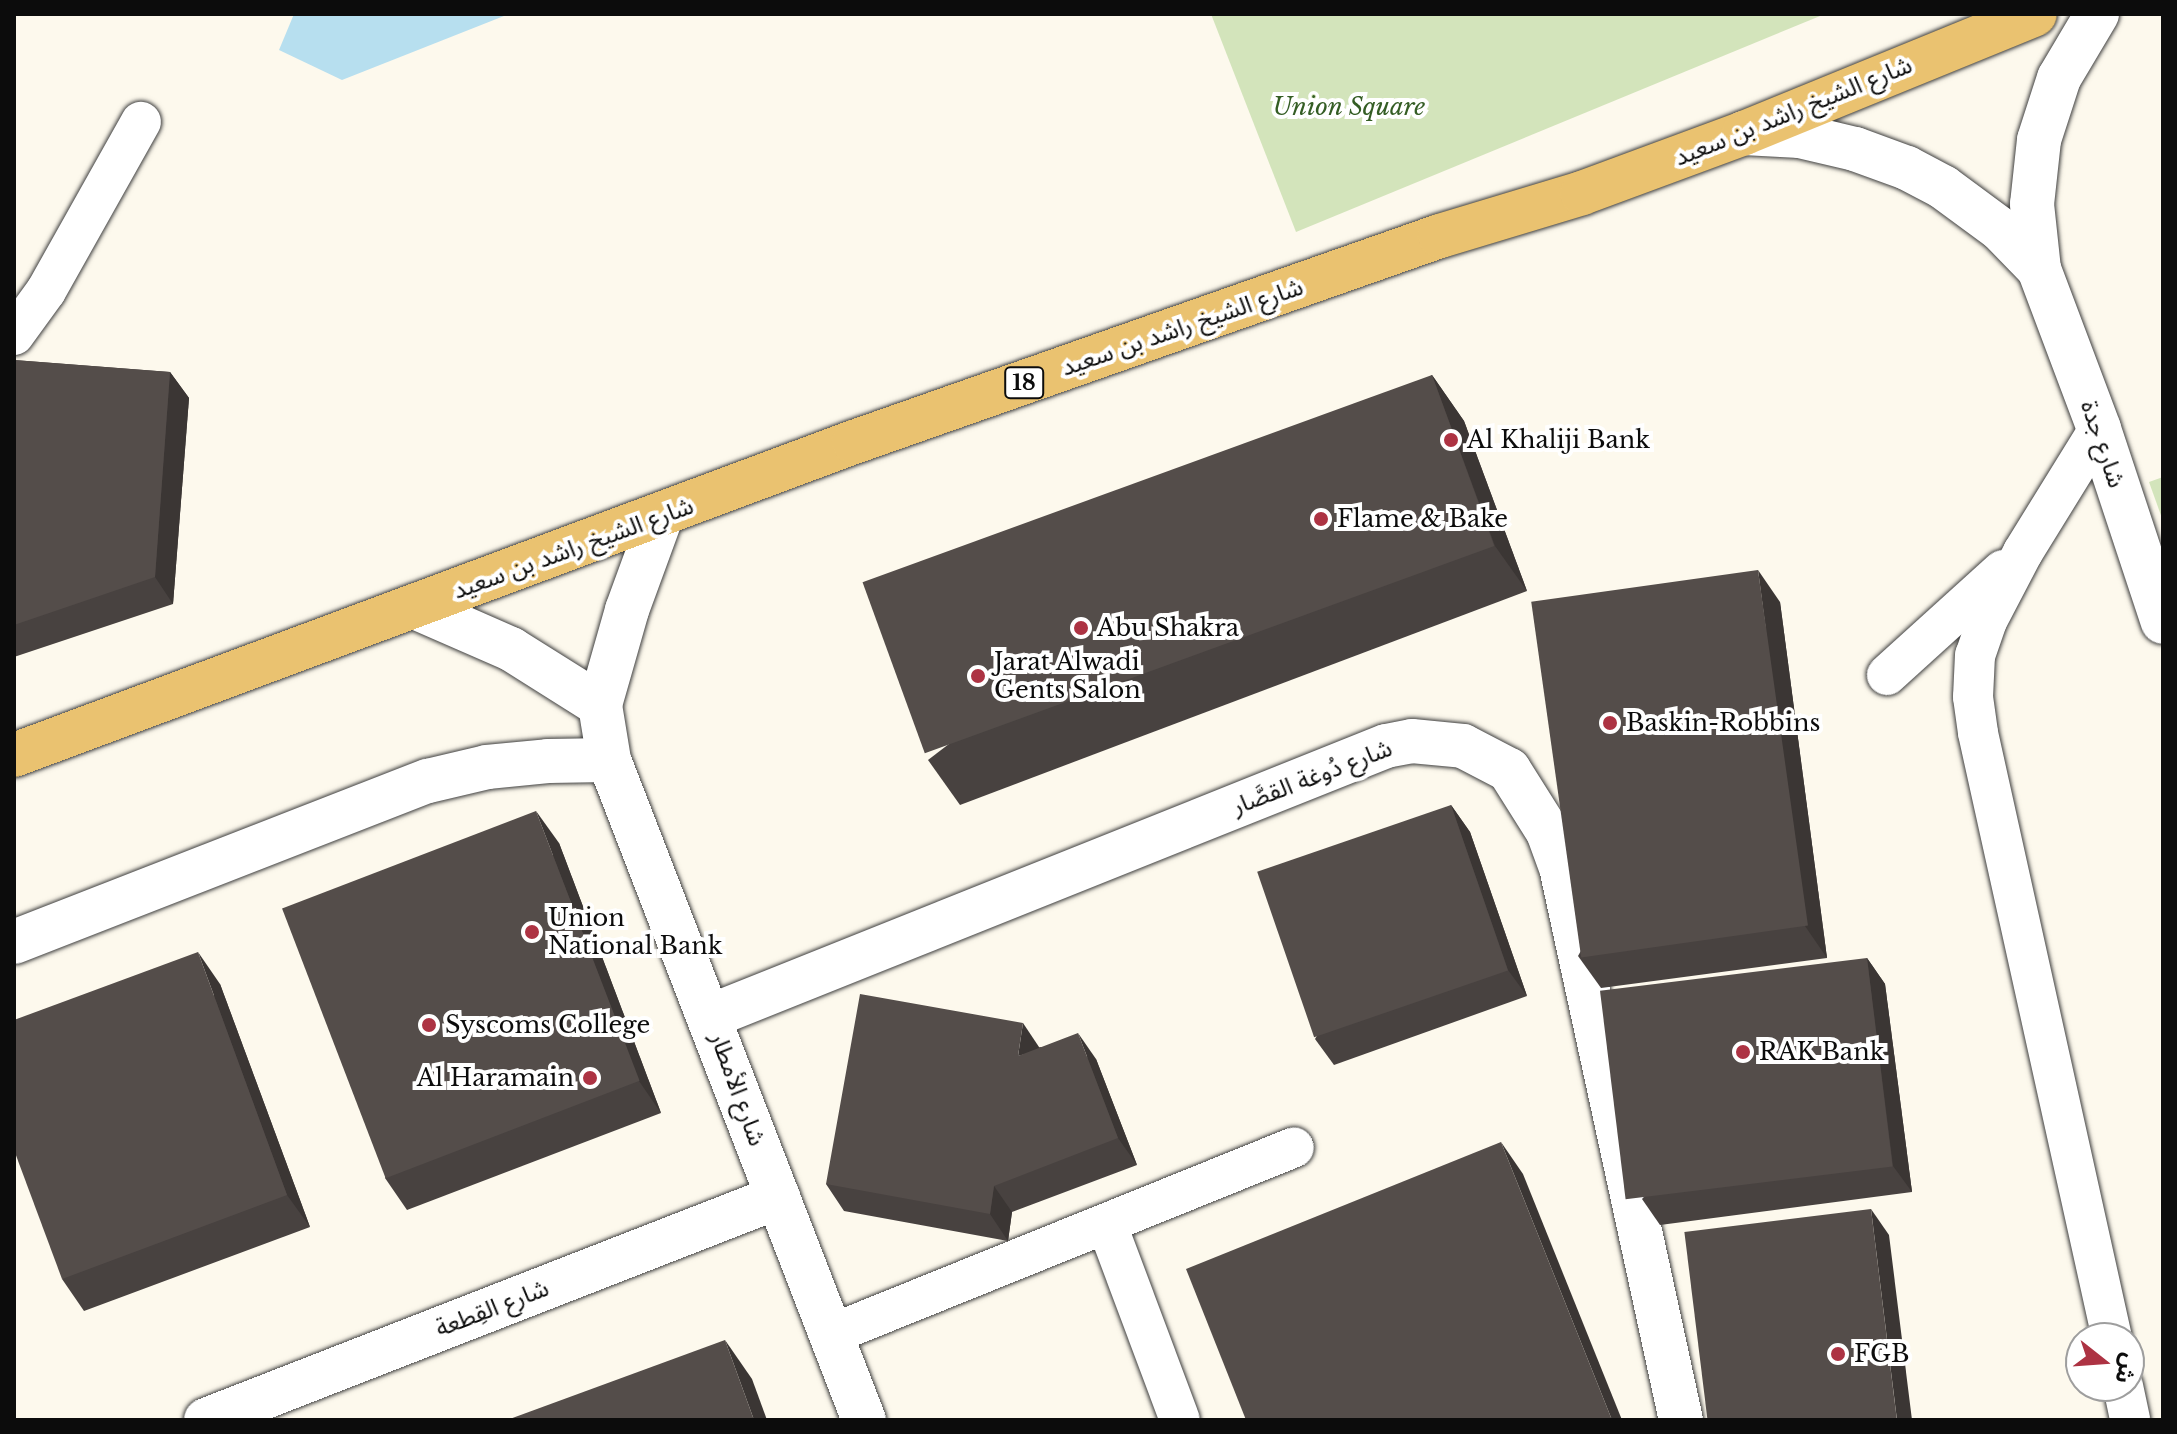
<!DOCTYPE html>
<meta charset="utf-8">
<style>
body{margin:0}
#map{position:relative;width:2177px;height:1434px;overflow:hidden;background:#fdf9ed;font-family:"Libre Baskerville","Noto Sans Arabic",serif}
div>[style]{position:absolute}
.green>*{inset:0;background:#d3e4bb}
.water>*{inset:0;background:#b7dfef}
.roads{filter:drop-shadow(0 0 2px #3f3f3f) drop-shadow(0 0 2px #3f3f3f)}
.lane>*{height:40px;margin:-20px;padding:0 20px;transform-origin:20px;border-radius:20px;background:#fff}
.street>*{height:44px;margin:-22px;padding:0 22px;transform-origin:22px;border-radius:22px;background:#fff}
.primary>*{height:44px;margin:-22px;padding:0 22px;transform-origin:22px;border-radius:22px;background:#eac270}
.wall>*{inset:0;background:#484240}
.shaded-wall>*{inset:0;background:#3b3634}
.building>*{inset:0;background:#544d4a;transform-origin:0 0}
.dots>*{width:22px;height:22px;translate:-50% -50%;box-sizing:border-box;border:4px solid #fff;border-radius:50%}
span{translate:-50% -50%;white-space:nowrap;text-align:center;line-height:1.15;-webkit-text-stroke:8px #fff;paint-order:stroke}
.shield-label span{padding:2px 6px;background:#fff;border:2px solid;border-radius:6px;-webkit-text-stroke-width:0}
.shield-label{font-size:22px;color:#0c0c0c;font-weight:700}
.park-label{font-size:24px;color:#345d24;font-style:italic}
.street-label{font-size:24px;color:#0c0c0c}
.poi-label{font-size:24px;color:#0c0c0c}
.left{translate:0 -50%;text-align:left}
.right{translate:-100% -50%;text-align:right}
.frame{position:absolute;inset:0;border:16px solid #0c0c0c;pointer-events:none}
.north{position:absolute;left:2065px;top:1322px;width:80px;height:80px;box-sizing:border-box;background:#fff;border:2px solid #9e9e9e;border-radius:50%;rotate:107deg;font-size:22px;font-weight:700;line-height:32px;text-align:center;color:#0c0c0c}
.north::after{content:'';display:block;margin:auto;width:28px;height:36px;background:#ad3343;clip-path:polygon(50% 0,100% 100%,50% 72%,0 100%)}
</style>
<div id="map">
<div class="green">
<i style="clip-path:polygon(1211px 14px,1825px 14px,1296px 232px)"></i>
<i style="clip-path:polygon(2163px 477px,2163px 521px,2149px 482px)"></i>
</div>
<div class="water">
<i style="clip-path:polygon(294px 14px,509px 14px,342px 80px,279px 50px)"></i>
</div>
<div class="roads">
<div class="lane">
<i style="left:14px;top:335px;width:54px;rotate:-54deg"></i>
<i style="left:46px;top:291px;width:194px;rotate:-60.7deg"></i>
<i style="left:2099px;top:429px;width:145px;rotate:121.7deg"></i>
<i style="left:2023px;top:552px;width:78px;rotate:117.6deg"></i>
<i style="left:1987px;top:621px;width:36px;rotate:109deg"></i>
<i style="left:1975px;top:655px;width:42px;rotate:92.7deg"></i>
<i style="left:1973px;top:697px;width:36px;rotate:82deg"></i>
<i style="left:1978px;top:733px;width:620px;rotate:77.51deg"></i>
<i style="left:1887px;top:675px;width:156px;rotate:-42.2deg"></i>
<i style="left:1107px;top:1225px;width:208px;rotate:69.5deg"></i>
<i style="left:832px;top:1334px;width:498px;rotate:-22deg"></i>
<i style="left:2123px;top:1386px;width:35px;rotate:78deg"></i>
</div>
<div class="street">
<i style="left:2097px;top:14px;width:74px;rotate:120.7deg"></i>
<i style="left:2059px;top:78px;width:65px;rotate:107.9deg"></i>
<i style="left:2039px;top:140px;width:64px;rotate:96.2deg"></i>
<i style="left:2032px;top:204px;width:65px;rotate:83.9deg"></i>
<i style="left:2039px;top:269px;width:171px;rotate:69.4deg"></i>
<i style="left:2099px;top:429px;width:203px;rotate:71.7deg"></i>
<i style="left:1744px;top:133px;width:56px;rotate:3.1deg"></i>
<i style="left:1800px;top:136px;width:57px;rotate:13.3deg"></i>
<i style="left:1855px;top:149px;width:55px;rotate:20.1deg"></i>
<i style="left:1907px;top:168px;width:41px;rotate:27.8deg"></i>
<i style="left:1943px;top:187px;width:71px;rotate:36.4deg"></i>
<i style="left:2000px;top:229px;width:56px;rotate:45.7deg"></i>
<i style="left:661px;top:517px;width:99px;rotate:110.1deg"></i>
<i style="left:627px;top:610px;width:99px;rotate:105.9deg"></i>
<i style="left:600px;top:705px;width:56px;rotate:80.7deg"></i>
<i style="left:609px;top:760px;width:708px;rotate:68.88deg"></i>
<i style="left:415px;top:607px;width:105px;rotate:23.6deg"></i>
<i style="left:511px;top:649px;width:105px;rotate:32.2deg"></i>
<i style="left:14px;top:942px;width:444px;rotate:-21.3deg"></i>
<i style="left:428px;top:781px;width:61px;rotate:-13.3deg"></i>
<i style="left:487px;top:767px;width:61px;rotate:-5.6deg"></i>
<i style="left:548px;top:761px;width:61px;rotate:-0.9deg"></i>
<i style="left:711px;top:1016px;width:727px;rotate:-21.8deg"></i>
<i style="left:1386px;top:746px;width:26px;rotate:-11deg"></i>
<i style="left:1412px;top:741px;width:51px;rotate:5.6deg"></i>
<i style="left:1463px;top:746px;width:52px;rotate:27.6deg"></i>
<i style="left:1509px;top:770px;width:73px;rotate:57.8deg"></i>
<i style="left:1548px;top:832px;width:37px;rotate:70deg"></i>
<i style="left:1561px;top:867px;width:566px;rotate:77.76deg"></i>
<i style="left:206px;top:1420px;width:614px;rotate:-21.3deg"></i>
</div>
<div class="primary">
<i style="left:14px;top:755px;width:896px;rotate:-20.44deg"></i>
<i style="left:854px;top:442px;width:621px;rotate:-19.37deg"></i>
<i style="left:1440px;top:236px;width:148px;rotate:-16.8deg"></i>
<i style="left:1582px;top:193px;width:173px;rotate:-20.3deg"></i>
<i style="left:1744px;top:133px;width:314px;rotate:-22.2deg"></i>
</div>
</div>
<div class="wall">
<i style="clip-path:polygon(14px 360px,170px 372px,189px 398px,173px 604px,14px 657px)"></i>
<i style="clip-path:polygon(1432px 375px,1464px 421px,1527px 591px,960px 805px,928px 760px)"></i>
<i style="clip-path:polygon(1780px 602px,1827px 958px,1601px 988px,1578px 956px)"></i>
<i style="clip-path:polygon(1451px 805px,1470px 832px,1527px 996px,1334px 1065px,1315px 1039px)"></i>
<i style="clip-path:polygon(559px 843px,661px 1113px,407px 1210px,385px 1178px)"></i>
<i style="clip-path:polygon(1867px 958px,1885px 984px,1912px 1192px,1660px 1225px,1642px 1199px)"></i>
<i style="clip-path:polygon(220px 984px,310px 1227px,84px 1311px,62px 1279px)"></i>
<i style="clip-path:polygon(1040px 1047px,1096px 1059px,1137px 1165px,1012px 1212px,1008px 1241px,844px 1211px,826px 1184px)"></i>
</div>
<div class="shaded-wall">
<i style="clip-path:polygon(170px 372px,189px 398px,173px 604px,155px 577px)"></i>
<i style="clip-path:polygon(1432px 375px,1464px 421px,1527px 591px,1495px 546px)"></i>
<i style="clip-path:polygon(1758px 570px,1780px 602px,1827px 958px,1805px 926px)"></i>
<i style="clip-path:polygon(1451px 805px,1470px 832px,1527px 996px,1508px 970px)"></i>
<i style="clip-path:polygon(536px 811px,559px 843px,661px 1113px,639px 1081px)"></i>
<i style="clip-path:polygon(198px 952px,220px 984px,310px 1227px,287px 1195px)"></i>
<i style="clip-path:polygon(1867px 958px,1885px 984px,1912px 1192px,1893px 1166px)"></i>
<i style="clip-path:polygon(1023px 1023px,1041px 1050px,1018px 1056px)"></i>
<i style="clip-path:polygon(1078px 1033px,1096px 1059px,1137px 1165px,1118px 1138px)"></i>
<i style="clip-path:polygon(1501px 1142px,1523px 1174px,1622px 1420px,1612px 1420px)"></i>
<i style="clip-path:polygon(994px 1186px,1012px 1212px,1008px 1241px,990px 1214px)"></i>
<i style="clip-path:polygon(1871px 1209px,1889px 1235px,1912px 1420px,1897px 1420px)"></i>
<i style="clip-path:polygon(725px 1340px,752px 1379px,767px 1420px,754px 1420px)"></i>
</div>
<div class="building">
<i style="clip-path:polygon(14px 360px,170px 372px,155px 577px,14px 625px)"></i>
<i style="left:1432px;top:375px;width:182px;height:606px;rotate:70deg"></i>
<i style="left:1758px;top:570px;width:359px;height:229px;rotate:82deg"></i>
<i style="left:1451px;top:805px;width:175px;height:205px;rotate:71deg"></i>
<i style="left:536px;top:811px;width:289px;height:272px;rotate:69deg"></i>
<i style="clip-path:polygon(198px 952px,287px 1195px,62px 1279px,14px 1150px,14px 1020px)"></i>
<i style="left:1867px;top:958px;width:210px;height:269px;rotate:83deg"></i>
<i style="clip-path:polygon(860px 994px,1023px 1023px,1018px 1056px,1078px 1033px,1118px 1138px,994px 1186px,990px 1214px,826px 1184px)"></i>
<i style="clip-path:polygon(1501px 1142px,1612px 1420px,1246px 1420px,1186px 1269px)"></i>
<i style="left:1871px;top:1209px;width:213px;height:188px;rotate:83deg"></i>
<i style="clip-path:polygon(725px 1340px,754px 1420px,507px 1420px)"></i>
</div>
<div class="dots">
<i style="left:1451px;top:440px;background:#ad3343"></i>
<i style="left:1321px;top:519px;background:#ad3343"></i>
<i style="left:1081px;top:628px;background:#ad3343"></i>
<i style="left:978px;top:676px;background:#ad3343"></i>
<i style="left:1610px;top:723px;background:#ad3343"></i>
<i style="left:532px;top:932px;background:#ad3343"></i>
<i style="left:429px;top:1025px;background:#ad3343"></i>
<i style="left:1743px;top:1052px;background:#ad3343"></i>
<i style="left:590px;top:1078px;background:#ad3343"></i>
<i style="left:1838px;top:1354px;background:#ad3343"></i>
</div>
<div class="shield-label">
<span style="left:1024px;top:383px">18</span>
</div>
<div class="park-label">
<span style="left:1349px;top:107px">Union Square</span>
</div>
<div class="street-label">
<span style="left:1793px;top:111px;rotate:-22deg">شارع الشيخ راشد بن سعيد</span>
<span style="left:1182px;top:327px;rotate:-19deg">شارع الشيخ راشد بن سعيد</span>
<span style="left:2103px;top:444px;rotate:71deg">شارع جدة</span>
<span style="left:573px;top:548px;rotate:-20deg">شارع الشيخ راشد بن سعيد</span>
<span style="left:1312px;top:777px;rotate:-21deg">شارع دُوغة القصَّار</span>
<span style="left:738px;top:1089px;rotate:70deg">شارع الأمطار</span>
<span style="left:492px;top:1308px;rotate:-21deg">شارع القِطعة</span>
</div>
<div class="poi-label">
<span class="left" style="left:1467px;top:440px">Al Khaliji Bank</span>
<span class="left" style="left:1337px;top:519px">Flame &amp; Bake</span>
<span class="left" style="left:1097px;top:628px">Abu Shakra</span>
<span class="left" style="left:994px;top:676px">Jarat Alwadi<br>Gents Salon</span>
<span class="left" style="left:1626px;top:723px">Baskin-Robbins</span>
<span class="left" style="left:548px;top:932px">Union<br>National Bank</span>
<span class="left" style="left:445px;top:1025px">Syscoms College</span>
<span class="left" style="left:1759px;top:1052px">RAK Bank</span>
<span class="right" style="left:574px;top:1078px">Al Haramain</span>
<span class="left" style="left:1854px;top:1354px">FGB</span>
</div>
<div class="frame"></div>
<div class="north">ش</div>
</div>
